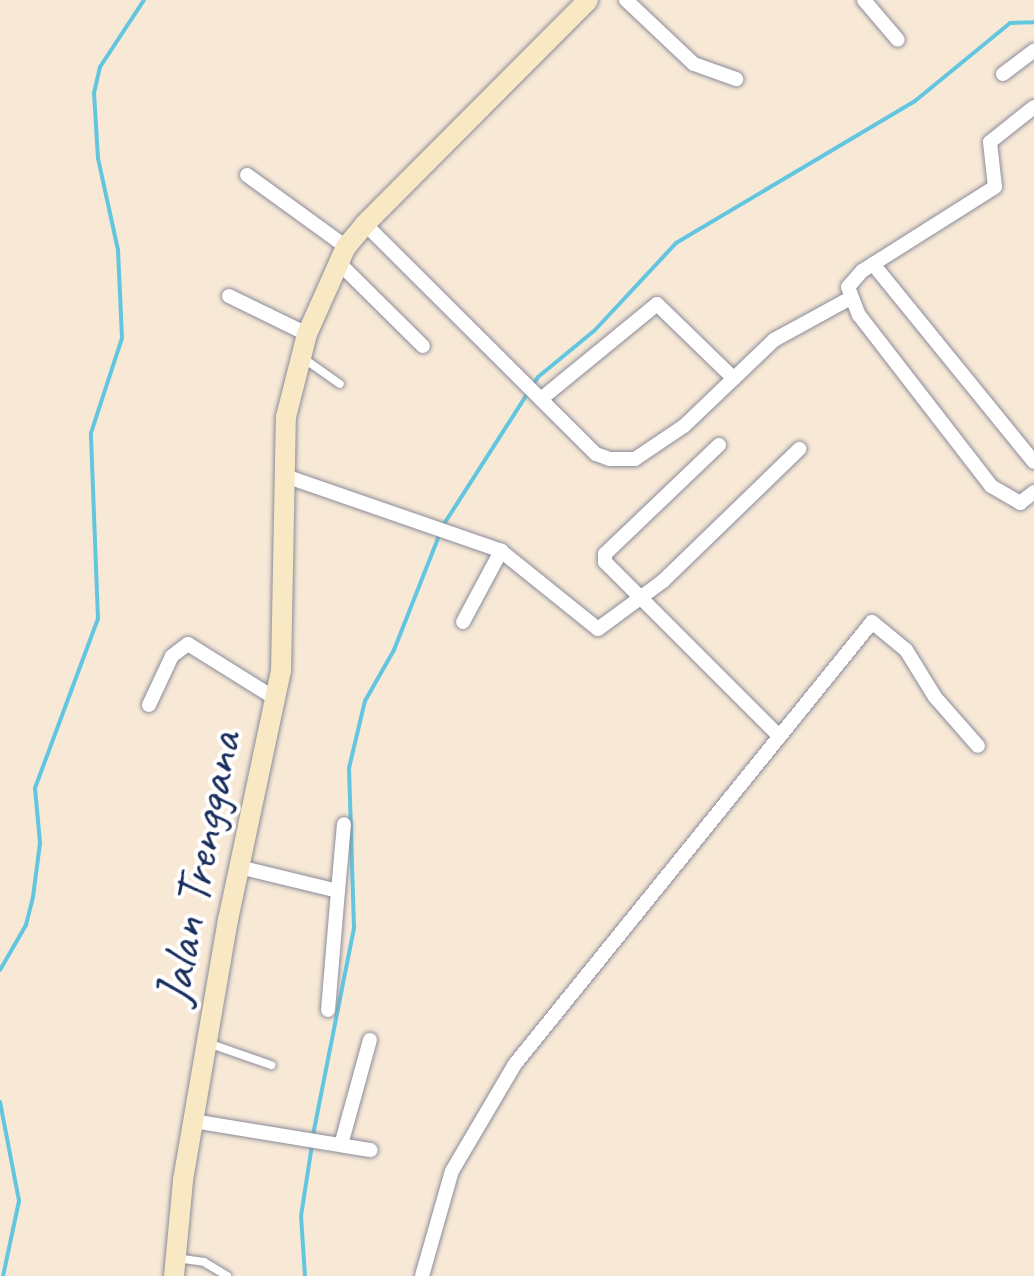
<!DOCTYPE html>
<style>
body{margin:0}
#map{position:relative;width:1034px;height:1276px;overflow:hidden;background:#f8e8d6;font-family:Caveat,sans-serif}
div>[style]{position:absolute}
.stream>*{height:4px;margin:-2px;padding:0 2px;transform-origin:2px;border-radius:2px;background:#63c6e1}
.roads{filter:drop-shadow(0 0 2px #8a8c9a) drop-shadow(0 0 2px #8a8c9a)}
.service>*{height:8px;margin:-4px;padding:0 4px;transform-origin:4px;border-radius:4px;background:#fff}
.minor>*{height:14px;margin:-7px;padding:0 7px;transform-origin:7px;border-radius:7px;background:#fff}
.secondary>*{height:20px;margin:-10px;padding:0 10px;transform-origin:10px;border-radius:10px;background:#f8e8c3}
span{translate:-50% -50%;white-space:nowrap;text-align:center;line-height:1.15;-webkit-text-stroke:8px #fff;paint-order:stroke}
.street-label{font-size:50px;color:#1b2f5e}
</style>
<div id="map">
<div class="stream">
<i style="left:444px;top:524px;width:174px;rotate:-57.4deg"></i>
<i style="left:538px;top:377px;width:74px;rotate:-39.5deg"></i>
<i style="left:595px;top:330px;width:119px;rotate:-47deg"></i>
<i style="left:676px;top:243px;width:278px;rotate:-30.7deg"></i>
<i style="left:915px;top:101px;width:123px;rotate:-39.4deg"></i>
<i style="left:1010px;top:23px;width:24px;rotate:-2deg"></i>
<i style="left:0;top:970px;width:52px;rotate:-60deg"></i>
<i style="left:26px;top:925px;width:29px;rotate:-76deg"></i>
<i style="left:33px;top:897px;width:54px;rotate:-82.6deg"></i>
<i style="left:40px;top:843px;width:55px;rotate:-95.2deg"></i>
<i style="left:35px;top:788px;width:180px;rotate:-69.6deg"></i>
<i style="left:98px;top:619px;width:186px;rotate:-92.2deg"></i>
<i style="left:91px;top:433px;width:100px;rotate:-71.9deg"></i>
<i style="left:122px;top:338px;width:88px;rotate:-92.6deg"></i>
<i style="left:118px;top:250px;width:94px;rotate:-102.3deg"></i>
<i style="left:98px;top:158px;width:65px;rotate:-93.5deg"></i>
<i style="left:94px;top:93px;width:27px;rotate:-77deg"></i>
<i style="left:100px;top:67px;width:80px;rotate:-56.7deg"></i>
<i style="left:0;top:1102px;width:101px;rotate:79.1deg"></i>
<i style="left:19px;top:1201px;width:77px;rotate:102deg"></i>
<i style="left:313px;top:1135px;width:212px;rotate:-78.8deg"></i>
<i style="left:354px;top:927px;width:159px;rotate:-91.8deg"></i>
<i style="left:349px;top:768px;width:69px;rotate:-76.6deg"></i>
<i style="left:365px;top:701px;width:59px;rotate:-60.4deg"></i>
<i style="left:394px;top:650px;width:126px;rotate:-68.5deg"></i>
<i style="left:305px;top:1276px;width:60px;rotate:-93.8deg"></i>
<i style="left:301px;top:1216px;width:72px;rotate:-81.2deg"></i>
</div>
<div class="roads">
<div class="service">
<i style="left:303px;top:358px;width:45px;rotate:35.1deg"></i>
<i style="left:211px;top:1044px;width:64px;rotate:19.3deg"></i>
<i style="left:176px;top:1258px;width:28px;rotate:8deg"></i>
<i style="left:204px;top:1262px;width:27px;rotate:31deg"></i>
</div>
<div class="minor">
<i style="left:626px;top:0;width:93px;rotate:43.3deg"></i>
<i style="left:694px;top:64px;width:45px;rotate:19.7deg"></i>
<i style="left:864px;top:0;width:52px;rotate:49.6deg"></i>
<i style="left:1003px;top:74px;width:39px;rotate:-37deg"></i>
<i style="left:1034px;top:107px;width:56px;rotate:141.5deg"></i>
<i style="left:990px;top:142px;width:45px;rotate:83.7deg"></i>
<i style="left:995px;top:187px;width:157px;rotate:147.7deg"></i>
<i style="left:862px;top:271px;width:21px;rotate:131deg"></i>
<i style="left:848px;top:287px;width:30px;rotate:69deg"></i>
<i style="left:859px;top:315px;width:216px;rotate:52.3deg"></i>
<i style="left:991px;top:486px;width:34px;rotate:30deg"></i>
<i style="left:1020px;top:503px;width:18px;rotate:-38deg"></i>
<i style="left:247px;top:175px;width:122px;rotate:36deg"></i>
<i style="left:365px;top:224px;width:326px;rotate:44.9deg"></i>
<i style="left:596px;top:454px;width:15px;rotate:20deg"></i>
<i style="left:610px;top:459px;width:25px"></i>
<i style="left:635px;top:459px;width:59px;rotate:-34deg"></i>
<i style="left:684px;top:426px;width:124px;rotate:-43.7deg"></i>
<i style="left:774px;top:340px;width:85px;rotate:-28.7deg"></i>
<i style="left:339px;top:263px;width:118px;rotate:44.7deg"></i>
<i style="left:873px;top:264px;width:255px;rotate:50.9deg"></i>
<i style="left:229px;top:296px;width:87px;rotate:26deg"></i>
<i style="left:541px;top:399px;width:150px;rotate:-39.3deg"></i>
<i style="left:657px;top:304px;width:107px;rotate:44.2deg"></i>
<i style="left:719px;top:445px;width:158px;rotate:136.3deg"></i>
<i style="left:605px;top:554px;width:8px;rotate:90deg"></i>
<i style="left:605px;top:562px;width:247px;rotate:45deg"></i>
<i style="left:285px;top:476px;width:229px;rotate:19.1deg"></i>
<i style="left:501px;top:551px;width:124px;rotate:38.8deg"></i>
<i style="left:598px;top:629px;width:81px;rotate:-36.4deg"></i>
<i style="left:663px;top:581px;width:190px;rotate:-44.1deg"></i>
<i style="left:463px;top:622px;width:81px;rotate:-61.8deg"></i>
<i style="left:149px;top:705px;width:54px;rotate:-64.9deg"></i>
<i style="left:172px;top:656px;width:20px;rotate:-37deg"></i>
<i style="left:188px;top:644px;width:104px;rotate:32deg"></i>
<i style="left:239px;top:867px;width:102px;rotate:13.6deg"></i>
<i style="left:338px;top:891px;width:67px;rotate:-84.9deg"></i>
<i style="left:328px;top:1010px;width:119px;rotate:-85.2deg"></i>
<i style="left:193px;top:1121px;width:180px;rotate:9.3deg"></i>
<i style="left:341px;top:1145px;width:109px;rotate:-74.6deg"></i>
<i style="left:422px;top:1276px;width:109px;rotate:-74.1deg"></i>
<i style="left:452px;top:1171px;width:124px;rotate:-59.5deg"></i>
<i style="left:515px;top:1064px;width:568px;rotate:-51.07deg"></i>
<i style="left:872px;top:622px;width:44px;rotate:39.5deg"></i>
<i style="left:906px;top:650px;width:55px;rotate:58.3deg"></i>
<i style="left:935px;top:697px;width:65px;rotate:48.7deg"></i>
</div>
<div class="secondary">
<i style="left:174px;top:1276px;width:96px;rotate:-84.6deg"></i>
<i style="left:183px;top:1180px;width:264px;rotate:-80.2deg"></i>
<i style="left:228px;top:920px;width:255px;rotate:-78deg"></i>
<i style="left:281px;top:671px;width:254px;rotate:-88.9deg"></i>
<i style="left:286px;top:417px;width:86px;rotate:-75.8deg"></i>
<i style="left:307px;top:334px;width:95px;rotate:-65.9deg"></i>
<i style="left:346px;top:247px;width:30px;rotate:-50deg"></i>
<i style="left:365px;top:224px;width:316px;rotate:-45.1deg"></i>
</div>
</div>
<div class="street-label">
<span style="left:198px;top:868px;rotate:-79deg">Jalan Trenggana</span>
</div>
</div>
